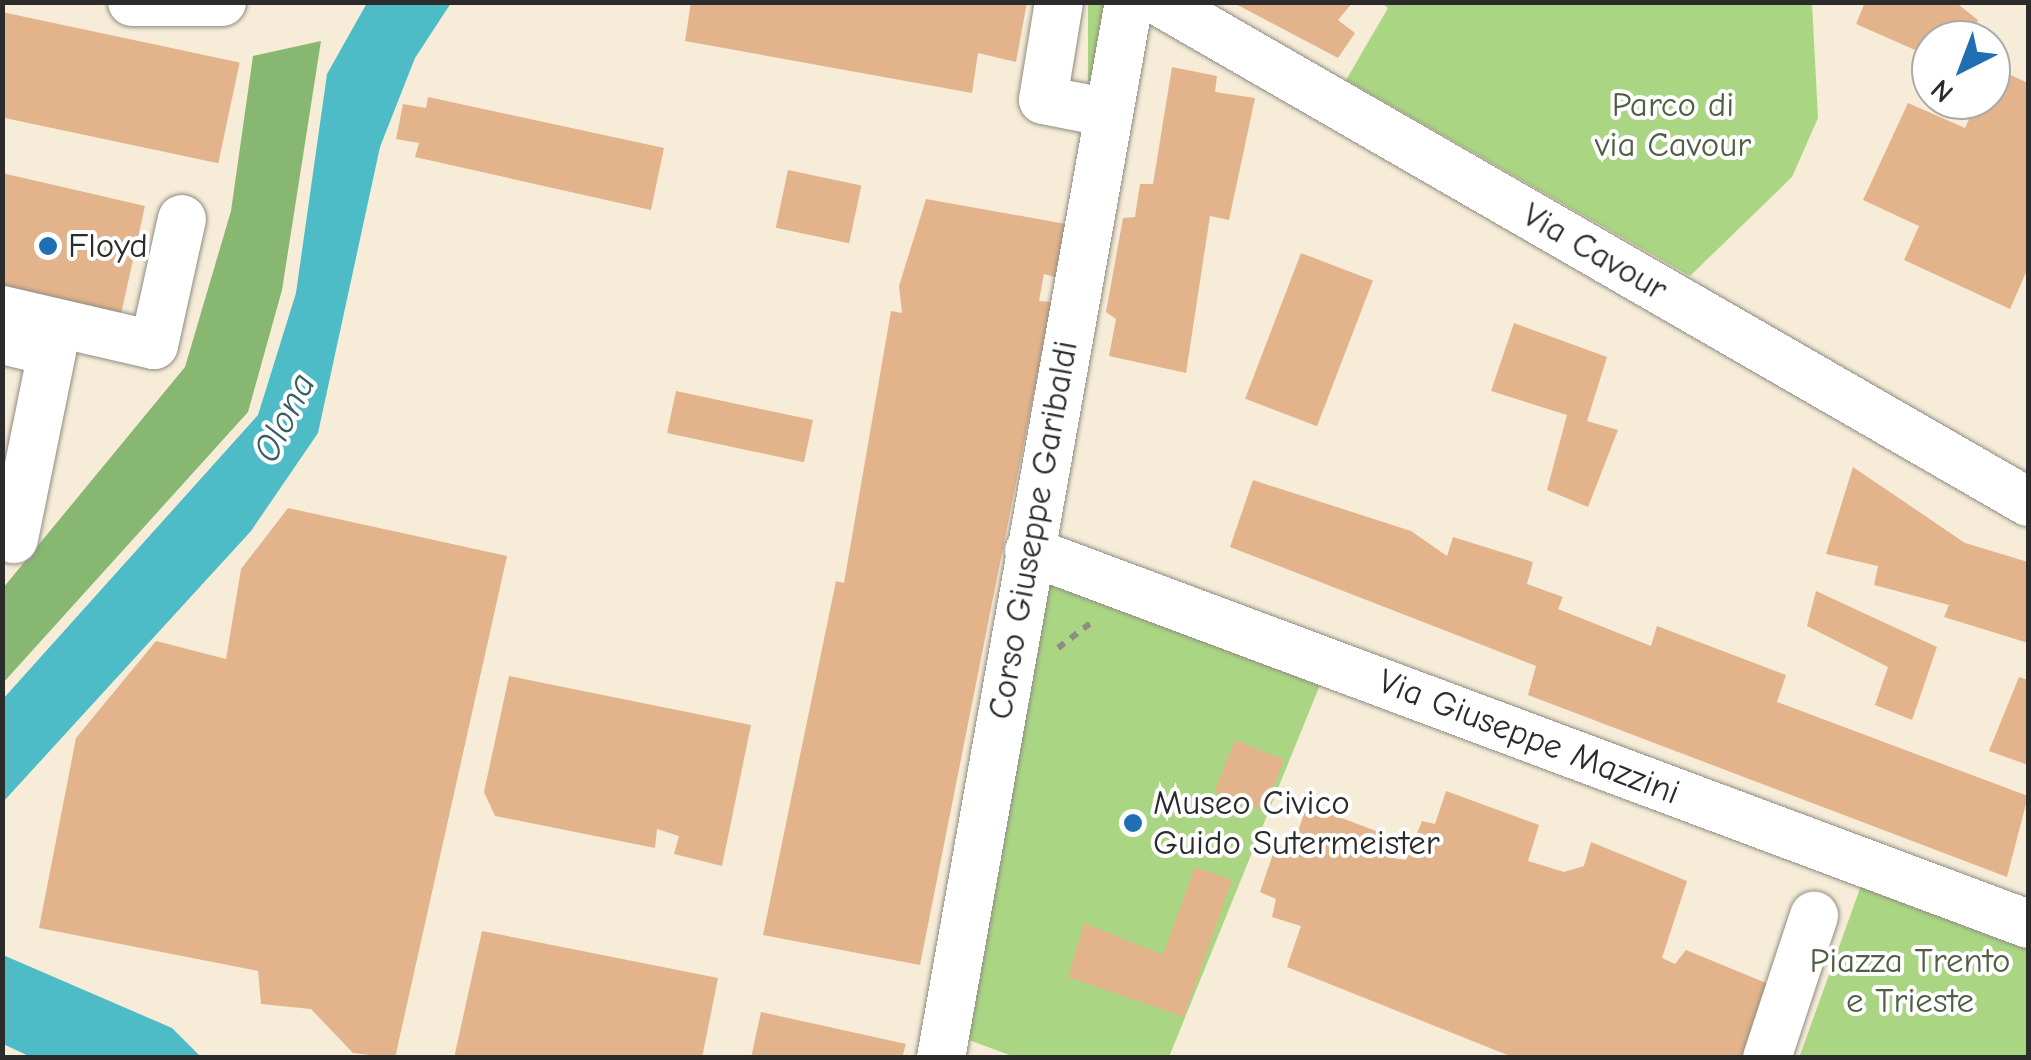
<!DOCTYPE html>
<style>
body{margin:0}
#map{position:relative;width:2031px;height:1060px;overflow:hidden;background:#f6ecd8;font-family:"Comic Neue",sans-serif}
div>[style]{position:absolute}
.green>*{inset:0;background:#aad683;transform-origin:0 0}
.forest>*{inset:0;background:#87b771}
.water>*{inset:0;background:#4ebcc6}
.building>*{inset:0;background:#e3b48c;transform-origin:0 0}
.path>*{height:6px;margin-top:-3px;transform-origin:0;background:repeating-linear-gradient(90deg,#908c82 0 8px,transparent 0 16px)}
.roads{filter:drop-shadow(0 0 2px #908c82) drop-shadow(0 0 2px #908c82)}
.minor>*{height:48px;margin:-24px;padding:0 24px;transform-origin:24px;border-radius:24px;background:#fff}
.dots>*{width:28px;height:28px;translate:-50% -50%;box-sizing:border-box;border:5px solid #fff;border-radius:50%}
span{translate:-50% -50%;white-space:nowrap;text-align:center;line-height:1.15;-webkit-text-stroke:8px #fff;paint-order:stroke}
.park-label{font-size:35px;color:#515e45}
.poi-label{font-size:35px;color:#2b2b2b}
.left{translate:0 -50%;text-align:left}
.street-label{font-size:35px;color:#2b2b2b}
.water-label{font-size:38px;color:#375e61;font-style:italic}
.frame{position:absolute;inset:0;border:5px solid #2b2b2b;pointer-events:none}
.north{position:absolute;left:1911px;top:20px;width:100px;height:100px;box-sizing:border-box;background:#fff;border:2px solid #aaa;border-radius:50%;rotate:222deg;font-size:28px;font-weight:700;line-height:40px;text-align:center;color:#2b2b2b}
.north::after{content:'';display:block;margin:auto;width:35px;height:45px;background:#1f6fb2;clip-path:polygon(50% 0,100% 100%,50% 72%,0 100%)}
</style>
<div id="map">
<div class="green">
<i style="left:1088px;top:3px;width:18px;height:78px"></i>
<i style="clip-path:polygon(1382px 3px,1812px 3px,1818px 118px,1792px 177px,1690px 276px,1346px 80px,1388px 8px)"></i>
<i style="clip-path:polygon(1059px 578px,1324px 675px,1169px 1057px,1015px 1057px,966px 1039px,1031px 603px)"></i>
<i style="clip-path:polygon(1862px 883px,2028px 945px,2028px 1057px,1799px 1058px)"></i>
</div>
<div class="forest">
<i style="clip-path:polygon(321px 41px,282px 290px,248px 412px,3px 683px,3px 588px,185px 367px,231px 211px,253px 56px)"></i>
</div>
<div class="water">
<i style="clip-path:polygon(367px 3px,451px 3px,415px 58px,380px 147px,318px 433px,251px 531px,3px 802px,3px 699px,258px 415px,296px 293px,327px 74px)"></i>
<i style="clip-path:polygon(3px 955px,172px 1028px,201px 1057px,31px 1057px,3px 1044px)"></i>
</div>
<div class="building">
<i style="clip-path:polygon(691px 2px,1027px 2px,1016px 62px,978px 53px,972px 93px,685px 41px)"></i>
<i style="clip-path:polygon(1232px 2px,1353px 2px,1338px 20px,1355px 33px,1338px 58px)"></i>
<i style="clip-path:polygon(1865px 2px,1955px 2px,1978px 20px,1970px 40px,1931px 40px,1931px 57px,1856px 24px)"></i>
<i style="left:2px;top:12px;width:243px;height:103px;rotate:12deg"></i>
<i style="clip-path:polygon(1172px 67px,1217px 76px,1215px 92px,1255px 98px,1229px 220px,1210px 216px,1186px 373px,1109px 356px,1116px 319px,1106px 312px,1123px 218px,1135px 217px,1140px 184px,1153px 184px)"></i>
<i style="clip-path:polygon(1993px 67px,2028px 83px,2028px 268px,2010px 309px,1904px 260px,1919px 226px,1863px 200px,1908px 103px,1965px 128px,1978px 100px,1991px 100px)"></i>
<i style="clip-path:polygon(428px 97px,664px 148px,651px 210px,415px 157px,419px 143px,396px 139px,403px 104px,426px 108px)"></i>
<i style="left:788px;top:170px;width:75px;height:59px;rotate:12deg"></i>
<i style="clip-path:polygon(2px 173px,145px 206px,121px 314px,2px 287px)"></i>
<i style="clip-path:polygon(926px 199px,1066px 224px,1055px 277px,1044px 274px,1039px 301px,1052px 302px,920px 965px,763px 935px,836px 581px,844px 583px,891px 311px,902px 313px,899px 286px)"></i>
<i style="left:1301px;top:253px;width:77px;height:156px;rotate:21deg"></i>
<i style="clip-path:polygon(1514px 323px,1607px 357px,1587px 421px,1618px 430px,1588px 507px,1547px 490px,1567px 415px,1491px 391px)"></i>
<i style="left:676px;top:391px;width:140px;height:43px;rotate:12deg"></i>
<i style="clip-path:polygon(1853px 467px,1965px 543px,2028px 562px,2028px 643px,1944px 617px,1949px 605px,1874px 585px,1878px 566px,1826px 554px)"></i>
<i style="clip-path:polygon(1253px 480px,1411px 531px,1447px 556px,1453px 537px,1533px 562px,1527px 584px,1563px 597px,1558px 609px,1651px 646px,1657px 626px,1786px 675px,1777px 702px,2028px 796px,2007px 877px,1528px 695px,1536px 666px,1230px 547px)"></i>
<i style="clip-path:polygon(288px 508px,507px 556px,395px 1058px,353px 1053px,311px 1009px,261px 1004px,258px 971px,39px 928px,76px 738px,156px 641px,226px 659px,241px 569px)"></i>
<i style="clip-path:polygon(1816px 591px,1937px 647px,1912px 720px,1875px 705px,1888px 667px,1807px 626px)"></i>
<i style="clip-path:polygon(509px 676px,751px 725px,722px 866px,674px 854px,679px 836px,657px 829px,655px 848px,495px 816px,484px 792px)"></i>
<i style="clip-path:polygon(2019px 677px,2028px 680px,2028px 765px,1989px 751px)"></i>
<i style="left:1235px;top:740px;width:53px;height:55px;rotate:22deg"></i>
<i style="clip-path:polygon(1446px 791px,1539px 825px,1528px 861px,1564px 872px,1584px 866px,1591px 842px,1687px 881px,1662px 958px,1675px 964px,1686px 950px,1771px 985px,1762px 1058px,1515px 1058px,1287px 967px,1301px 926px,1272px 917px,1276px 899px,1260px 892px,1276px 845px,1292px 849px,1307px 805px,1400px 840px,1393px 858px,1406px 860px,1422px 821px,1435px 824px)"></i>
<i style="clip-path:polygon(1195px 867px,1232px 880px,1184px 1017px,1068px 977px,1084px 923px,1163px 955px)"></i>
<i style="clip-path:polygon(482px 931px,718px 978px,702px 1058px,454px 1058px)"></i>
<i style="clip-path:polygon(761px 1012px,906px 1044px,902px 1058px,751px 1058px)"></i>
</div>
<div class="path">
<i style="left:1058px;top:648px;width:43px;rotate:-37.4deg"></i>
</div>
<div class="roads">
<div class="minor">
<i style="left:132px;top:2px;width:90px"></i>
<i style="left:1059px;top:2px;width:99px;rotate:99.3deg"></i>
<i style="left:1043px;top:100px;width:67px;rotate:11.1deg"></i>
<i style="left:1160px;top:2px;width:1002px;rotate:29.94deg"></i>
<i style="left:2px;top:310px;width:156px;rotate:13deg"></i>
<i style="left:154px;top:345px;width:129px;rotate:-77.5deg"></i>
<i style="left:2px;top:340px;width:51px;rotate:13.5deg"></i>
<i style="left:52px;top:352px;width:191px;rotate:101.5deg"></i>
<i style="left:1029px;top:551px;width:1066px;rotate:20.47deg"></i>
<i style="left:941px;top:1058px;width:1073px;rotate:-79.91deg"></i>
<i style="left:1767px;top:1058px;width:150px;rotate:-71.7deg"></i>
</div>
</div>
<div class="dots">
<i style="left:48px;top:246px;background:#1f6fb2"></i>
<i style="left:1133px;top:823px;background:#1f6fb2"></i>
</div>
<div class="park-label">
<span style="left:1673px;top:125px">Parco di<br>via Cavour</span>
<span style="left:1910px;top:981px">Piazza Trento<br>e Trieste</span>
</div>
<div class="poi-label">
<span class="left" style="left:68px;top:246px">Floyd</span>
<span class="left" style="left:1153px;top:823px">Museo Civico<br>Guido Sutermeister</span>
</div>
<div class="street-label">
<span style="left:1595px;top:252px;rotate:30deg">Via Cavour</span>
<span style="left:1033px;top:530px;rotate:-80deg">Corso Giuseppe Garibaldi</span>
<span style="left:1529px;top:737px;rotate:21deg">Via Giuseppe Mazzini</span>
</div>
<div class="water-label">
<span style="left:285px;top:418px;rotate:-64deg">Olona</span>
</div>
<div class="frame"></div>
<div class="north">N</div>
</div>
